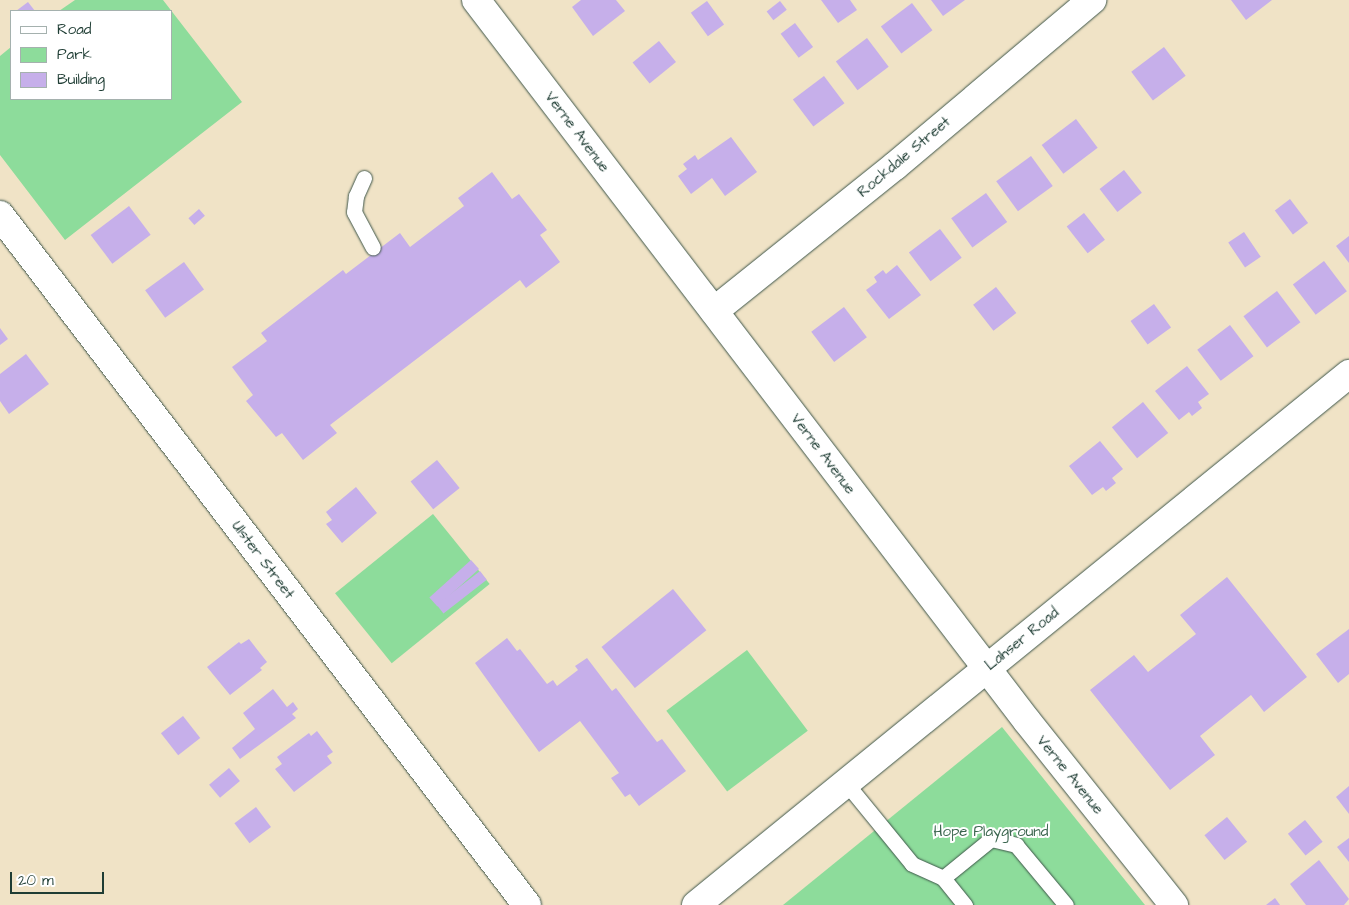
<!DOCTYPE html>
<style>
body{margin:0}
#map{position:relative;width:1349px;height:905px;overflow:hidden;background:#f0e3c6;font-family:"Architects Daughter",sans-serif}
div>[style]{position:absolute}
.green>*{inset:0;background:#8ddc9b;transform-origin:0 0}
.building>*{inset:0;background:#c6afea;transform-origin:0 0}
.roads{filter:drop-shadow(0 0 1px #3e564a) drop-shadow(0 0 1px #3e564a)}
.service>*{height:15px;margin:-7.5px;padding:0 7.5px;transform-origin:7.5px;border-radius:7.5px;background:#fff}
.minor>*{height:28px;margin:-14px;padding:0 14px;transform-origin:14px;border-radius:14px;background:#fff}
.secondary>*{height:28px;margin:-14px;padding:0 14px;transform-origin:14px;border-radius:14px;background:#fff}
span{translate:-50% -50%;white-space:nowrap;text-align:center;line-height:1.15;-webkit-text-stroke:4px #fff;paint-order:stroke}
.street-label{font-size:15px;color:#1f3d34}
.park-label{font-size:15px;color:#3a654e}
.legend{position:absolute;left:10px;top:10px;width:162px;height:90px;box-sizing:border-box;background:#fff;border:1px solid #a5b1ae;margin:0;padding:6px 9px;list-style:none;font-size:15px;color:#1f3d34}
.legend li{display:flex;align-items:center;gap:10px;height:25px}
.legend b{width:25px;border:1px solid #a5b1ae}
.scale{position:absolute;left:10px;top:872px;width:94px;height:22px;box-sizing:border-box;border:2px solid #1f3d34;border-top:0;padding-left:6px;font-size:15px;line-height:18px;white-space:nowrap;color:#1f3d34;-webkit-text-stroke:4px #fff;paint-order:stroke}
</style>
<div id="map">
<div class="green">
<i style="clip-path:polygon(75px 0,163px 0,242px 102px,65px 240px,0 155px,0 56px,11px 47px,11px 99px,171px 99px,171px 11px,59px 11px)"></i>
<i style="left:433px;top:514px;width:90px;height:126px;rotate:51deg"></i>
<i style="left:747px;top:650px;width:101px;height:101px;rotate:53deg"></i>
<i style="clip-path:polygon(1002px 727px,1145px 905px,783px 905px)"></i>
</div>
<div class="building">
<i style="clip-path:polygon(581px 0,616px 0,625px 11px,593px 36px,572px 7px)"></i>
<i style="clip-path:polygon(821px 0,850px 0,857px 10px,838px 23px)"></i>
<i style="clip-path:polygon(931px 0,965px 0,943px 16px)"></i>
<i style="clip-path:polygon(1231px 0,1272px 0,1246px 20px)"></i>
<i style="left:707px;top:1px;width:29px;height:20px;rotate:54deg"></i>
<i style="left:780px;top:1px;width:11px;height:17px;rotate:52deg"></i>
<i style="clip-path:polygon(28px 2px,35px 11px,16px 11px)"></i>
<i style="left:912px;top:3px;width:34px;height:39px;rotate:53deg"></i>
<i style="left:795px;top:23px;width:30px;height:18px;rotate:53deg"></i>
<i style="left:867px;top:38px;width:36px;height:39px;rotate:53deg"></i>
<i style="left:659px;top:41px;width:27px;height:34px;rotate:51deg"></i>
<i style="left:1164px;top:47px;width:36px;height:41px;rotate:53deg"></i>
<i style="left:824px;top:76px;width:34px;height:39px;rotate:53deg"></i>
<i style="left:1076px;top:119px;width:36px;height:43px;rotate:53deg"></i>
<i style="clip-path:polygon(731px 137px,757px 172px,725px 196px,712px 178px,691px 194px,678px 176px,687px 169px,683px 164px,695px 155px,698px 160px)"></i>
<i style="left:1031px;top:156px;width:37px;height:43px;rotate:54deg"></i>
<i style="left:1124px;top:170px;width:29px;height:31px;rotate:52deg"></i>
<i style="clip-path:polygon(492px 172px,512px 199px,519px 194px,547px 230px,540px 235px,560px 262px,526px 288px,520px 280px,330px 425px,337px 433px,303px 460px,282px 433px,276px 437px,246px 401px,253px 395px,232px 367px,267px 341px,261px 333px,343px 270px,346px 274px,400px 233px,410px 247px,464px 206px,458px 198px)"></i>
<i style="left:986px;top:193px;width:36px;height:43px;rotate:54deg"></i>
<i style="left:1290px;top:199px;width:30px;height:19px;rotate:53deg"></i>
<i style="left:129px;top:206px;width:36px;height:48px;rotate:53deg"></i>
<i style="left:199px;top:209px;width:9px;height:14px;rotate:49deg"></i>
<i style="left:1084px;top:213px;width:34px;height:22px;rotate:52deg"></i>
<i style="left:940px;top:229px;width:36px;height:39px;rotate:53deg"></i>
<i style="left:1244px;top:232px;width:30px;height:19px;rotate:56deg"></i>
<i style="clip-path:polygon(1349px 236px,1349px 263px,1336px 246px)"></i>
<i style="left:1324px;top:261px;width:38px;height:39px;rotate:53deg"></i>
<i style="left:184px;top:262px;width:34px;height:48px;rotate:54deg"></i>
<i style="clip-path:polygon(897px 265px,921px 295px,889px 319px,866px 290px,877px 282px,874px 277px,883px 270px,886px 274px)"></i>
<i style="left:996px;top:287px;width:33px;height:29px;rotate:52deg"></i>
<i style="left:1277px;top:291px;width:39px;height:42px;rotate:53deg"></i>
<i style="left:1154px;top:304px;width:29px;height:29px;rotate:54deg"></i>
<i style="left:844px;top:307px;width:38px;height:41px;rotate:53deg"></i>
<i style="left:1230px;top:325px;width:39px;height:41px;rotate:53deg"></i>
<i style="clip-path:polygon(0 328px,8px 339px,0 345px)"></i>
<i style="clip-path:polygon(26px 354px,49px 384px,9px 414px,0 401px,0 374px)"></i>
<i style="clip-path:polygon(1187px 366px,1209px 394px,1198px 402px,1202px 408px,1192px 416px,1189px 412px,1179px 420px,1155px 391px)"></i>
<i style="left:1143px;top:402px;width:40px;height:40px;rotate:51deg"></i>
<i style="clip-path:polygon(1100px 441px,1123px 469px,1112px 478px,1116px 483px,1106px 491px,1103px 487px,1092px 495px,1069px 466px)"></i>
<i style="left:437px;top:460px;width:36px;height:34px;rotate:51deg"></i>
<i style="clip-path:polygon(356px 487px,377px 513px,342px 543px,326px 524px,332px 520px,326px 512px)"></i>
<i style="left:471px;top:560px;width:12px;height:56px;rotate:48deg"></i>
<i style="left:480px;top:571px;width:11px;height:55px;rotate:52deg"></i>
<i style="clip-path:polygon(1227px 577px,1307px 677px,1264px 712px,1251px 695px,1200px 736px,1215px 755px,1170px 790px,1090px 690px,1134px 655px,1148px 672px,1196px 634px,1180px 615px)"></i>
<i style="left:673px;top:589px;width:53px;height:92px;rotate:51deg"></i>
<i style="clip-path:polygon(1349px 629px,1349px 674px,1338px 683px,1316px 654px)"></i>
<i style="clip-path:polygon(507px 638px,517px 651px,520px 649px,547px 684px,553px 680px,557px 686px,578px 670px,575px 666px,587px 658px,612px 691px,616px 688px,657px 742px,662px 739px,686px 771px,639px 806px,630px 794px,625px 797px,611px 778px,619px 773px,580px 721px,539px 752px,475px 663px)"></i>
<i style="clip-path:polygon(249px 639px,267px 662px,260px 668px,262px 670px,230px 695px,207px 667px,239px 642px,241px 644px)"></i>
<i style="clip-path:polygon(273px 689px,287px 707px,293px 702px,298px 709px,292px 714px,296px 718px,240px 759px,232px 748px,255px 729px,243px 713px)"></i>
<i style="left:183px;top:716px;width:28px;height:28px;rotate:52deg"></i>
<i style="clip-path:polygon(317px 731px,333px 752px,327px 756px,332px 763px,294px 792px,275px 769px,282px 764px,277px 757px,309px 733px,311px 736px)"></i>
<i style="left:229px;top:768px;width:17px;height:26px;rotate:50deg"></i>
<i style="clip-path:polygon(1349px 786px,1349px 814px,1336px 797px)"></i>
<i style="left:256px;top:807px;width:25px;height:27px;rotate:53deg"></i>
<i style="left:1227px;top:817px;width:32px;height:29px;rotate:51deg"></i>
<i style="left:1305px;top:820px;width:28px;height:22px;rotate:51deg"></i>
<i style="clip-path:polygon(1349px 838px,1349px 862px,1337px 847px)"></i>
<i style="clip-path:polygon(1319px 860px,1349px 899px,1344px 905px,1306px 905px,1290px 884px)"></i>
<i style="clip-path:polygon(1275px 898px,1280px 905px,1266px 905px)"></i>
</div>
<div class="roads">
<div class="service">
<i style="left:364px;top:178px;width:20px;rotate:114deg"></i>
<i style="left:356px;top:196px;width:16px;rotate:97deg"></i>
<i style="left:354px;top:212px;width:40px;rotate:62deg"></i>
<i style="left:846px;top:783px;width:104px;rotate:50.8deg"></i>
<i style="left:912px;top:864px;width:34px;rotate:24deg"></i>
<i style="left:943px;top:878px;width:35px;rotate:51deg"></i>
<i style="left:943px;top:878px;width:62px;rotate:-39.1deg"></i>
<i style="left:991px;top:839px;width:26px;rotate:13deg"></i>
<i style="left:1016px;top:845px;width:78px;rotate:50.2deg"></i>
</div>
<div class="minor">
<i style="left:476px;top:0;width:907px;rotate:52.61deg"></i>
<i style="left:1027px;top:721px;width:236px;rotate:51.4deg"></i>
<i style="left:0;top:215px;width:868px;rotate:52.63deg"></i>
<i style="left:714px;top:311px;width:232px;rotate:-38.7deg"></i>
<i style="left:895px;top:166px;width:258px;rotate:-40.1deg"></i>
</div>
<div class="secondary">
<i style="left:696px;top:905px;width:842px;rotate:-39.12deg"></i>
</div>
</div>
<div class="street-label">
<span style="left:577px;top:132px;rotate:53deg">Verne Avenue</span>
<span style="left:904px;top:157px;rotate:-40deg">Rockdale Street</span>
<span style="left:823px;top:454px;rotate:53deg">Verne Avenue</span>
<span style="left:263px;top:560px;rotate:53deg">Ulster Street</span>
<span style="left:1022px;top:639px;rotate:-39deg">Lahser Road</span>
<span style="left:1070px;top:775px;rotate:51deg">Verne Avenue</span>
</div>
<div class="park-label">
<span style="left:991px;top:832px">Hope Playground</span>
</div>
<ul class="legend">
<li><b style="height:6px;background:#fff"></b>Road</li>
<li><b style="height:14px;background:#8ddc9b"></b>Park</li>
<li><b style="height:14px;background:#c6afea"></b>Building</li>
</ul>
<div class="scale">20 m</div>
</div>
